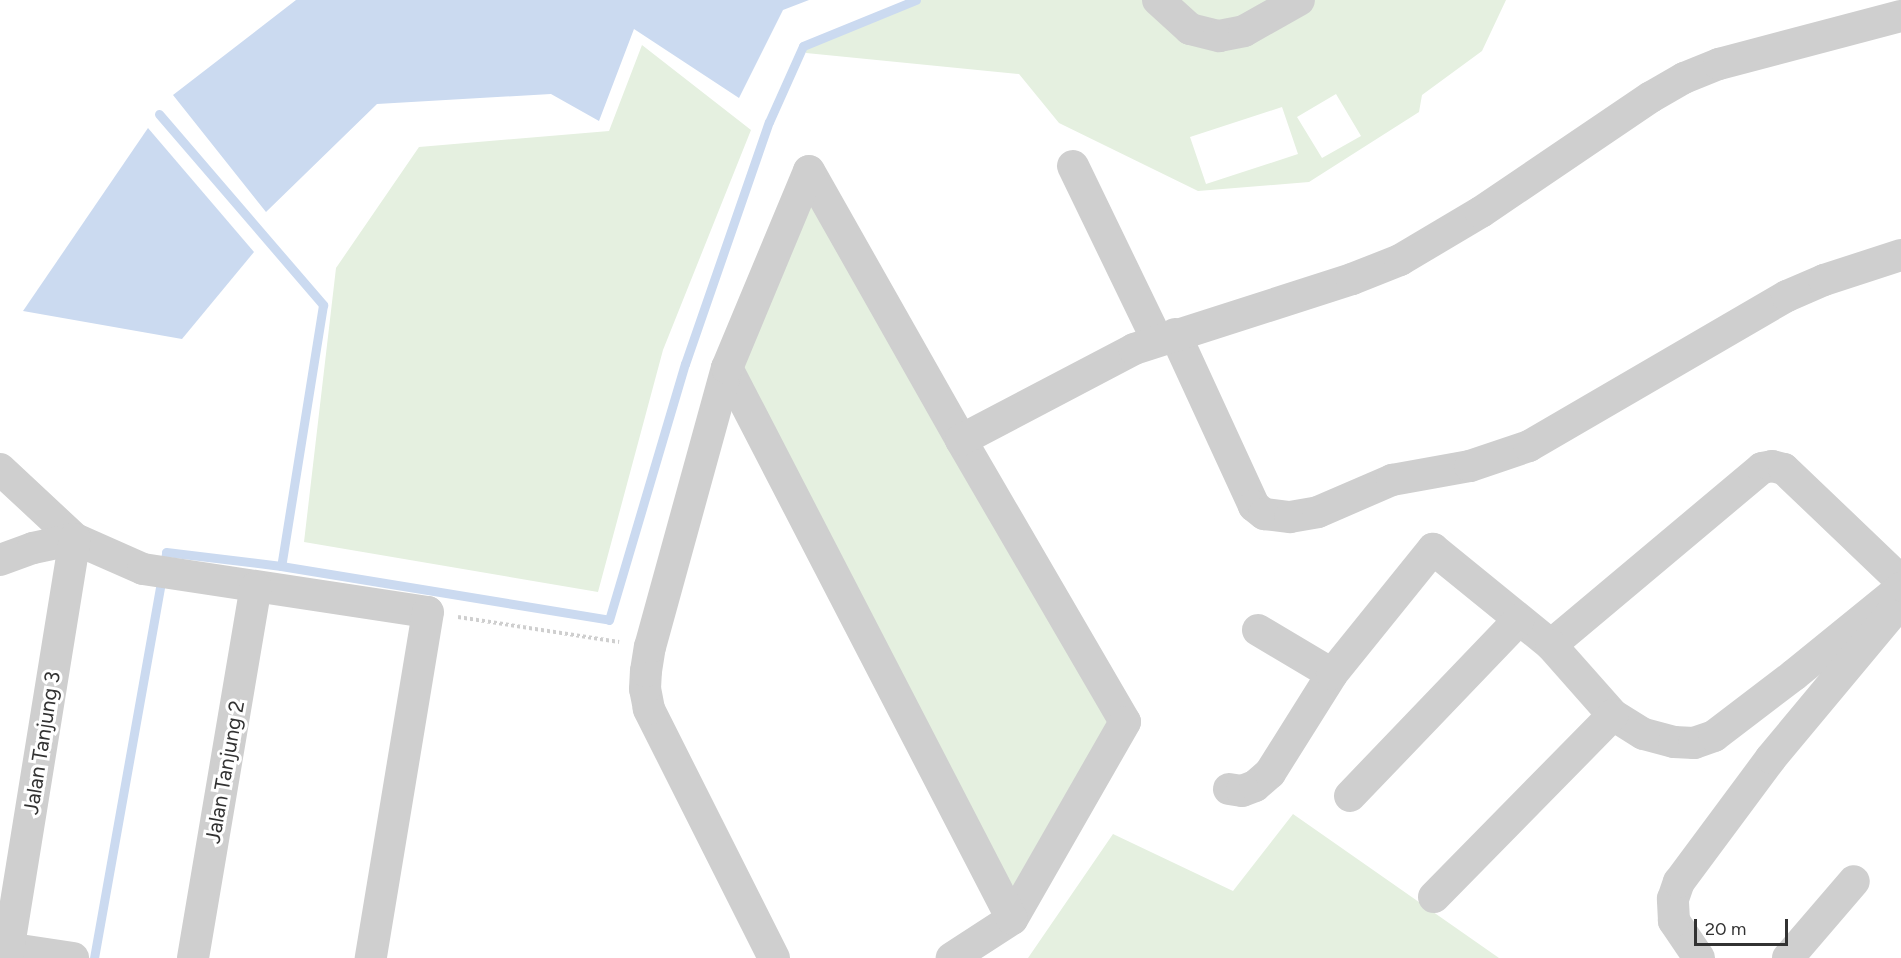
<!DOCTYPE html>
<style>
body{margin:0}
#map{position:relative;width:1901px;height:958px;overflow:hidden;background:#fff;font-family:Figtree,sans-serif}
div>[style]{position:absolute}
.green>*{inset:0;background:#e5f0e0}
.water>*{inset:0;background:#cbdaf0}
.stream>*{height:9px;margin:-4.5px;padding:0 4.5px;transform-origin:4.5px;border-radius:4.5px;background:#cbdaf0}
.path>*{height:4px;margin-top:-2px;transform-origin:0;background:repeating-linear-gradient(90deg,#cfcfcf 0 3px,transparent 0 6px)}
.minor>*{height:32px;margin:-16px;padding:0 16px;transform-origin:16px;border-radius:16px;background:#cfcfcf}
span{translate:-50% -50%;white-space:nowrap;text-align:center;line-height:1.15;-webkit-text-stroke:6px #fff;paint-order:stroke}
.street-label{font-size:21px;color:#323232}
.scale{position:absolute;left:1694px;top:919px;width:94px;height:27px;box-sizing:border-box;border:3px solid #323232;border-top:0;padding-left:8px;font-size:18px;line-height:21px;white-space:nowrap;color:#323232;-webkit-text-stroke:4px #fff;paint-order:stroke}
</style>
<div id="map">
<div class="green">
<i style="clip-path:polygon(evenodd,916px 0,1506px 0,1482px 51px,1422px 95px,1419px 112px,1309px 182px,1198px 191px,1059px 123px,1019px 74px,806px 53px,803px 46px,916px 0,1336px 94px,1361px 136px,1322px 158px,1297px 117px,1336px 94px,916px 0,1282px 107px,1298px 154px,1206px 184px,1190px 137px,1282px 107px)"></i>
<i style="clip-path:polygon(642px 45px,751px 130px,663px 350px,598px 592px,304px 542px,336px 268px,419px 147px,609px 131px)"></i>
<i style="clip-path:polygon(809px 171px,1125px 722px,1012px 919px,727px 368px)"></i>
<i style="clip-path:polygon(1293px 814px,1499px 958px,1028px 958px,1113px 834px,1233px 891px)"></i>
</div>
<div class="water">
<i style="clip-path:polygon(296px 0,809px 0,783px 10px,739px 98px,634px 29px,599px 121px,551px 94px,377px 104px,266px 212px,173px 95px)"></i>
<i style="clip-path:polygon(148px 128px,254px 252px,182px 339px,23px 311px)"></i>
</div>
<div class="stream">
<i style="left:159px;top:114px;width:252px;rotate:49.3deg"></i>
<i style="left:323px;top:305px;width:264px;rotate:99.1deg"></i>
<i style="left:94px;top:958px;width:412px;rotate:-79.9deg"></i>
<i style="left:166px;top:552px;width:116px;rotate:6.9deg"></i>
<i style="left:281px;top:566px;width:332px;rotate:9.3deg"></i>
<i style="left:609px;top:620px;width:267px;rotate:-73.5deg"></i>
<i style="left:685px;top:364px;width:256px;rotate:-70.9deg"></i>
<i style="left:769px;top:122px;width:83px;rotate:-65.9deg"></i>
<i style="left:803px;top:46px;width:122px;rotate:-22.2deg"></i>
</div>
<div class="path">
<i style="left:458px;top:617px;width:163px;rotate:8.8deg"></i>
</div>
<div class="minor">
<i style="left:1158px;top:0;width:43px;rotate:42.2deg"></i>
<i style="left:1190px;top:29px;width:30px;rotate:14deg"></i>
<i style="left:1219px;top:36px;width:25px;rotate:-11deg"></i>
<i style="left:1244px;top:31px;width:63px;rotate:-29.4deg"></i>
<i style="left:1073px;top:166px;width:193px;rotate:64.2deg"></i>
<i style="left:809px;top:171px;width:309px;rotate:60.5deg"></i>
<i style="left:961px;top:440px;width:326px;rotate:59.8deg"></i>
<i style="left:1125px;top:722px;width:227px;rotate:119.8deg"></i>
<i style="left:1012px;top:919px;width:72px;rotate:147deg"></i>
<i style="left:1175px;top:334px;width:189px;rotate:65.3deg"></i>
<i style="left:1254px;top:506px;width:13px;rotate:39deg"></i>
<i style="left:1264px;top:514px;width:26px;rotate:7deg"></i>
<i style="left:1290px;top:517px;width:28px;rotate:-10deg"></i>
<i style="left:1318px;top:512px;width:81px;rotate:-23.4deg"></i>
<i style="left:1392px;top:480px;width:79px;rotate:-10.2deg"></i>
<i style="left:1470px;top:466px;width:62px;rotate:-18.7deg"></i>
<i style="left:1529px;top:446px;width:298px;rotate:-30.2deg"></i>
<i style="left:1787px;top:296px;width:40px;rotate:-23.4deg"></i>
<i style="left:1824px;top:280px;width:81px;rotate:-18deg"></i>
<i style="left:727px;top:368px;width:620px;rotate:62.65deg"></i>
<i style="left:961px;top:440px;width:195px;rotate:-27.7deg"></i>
<i style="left:1134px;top:349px;width:229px;rotate:-17.8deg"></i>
<i style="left:1352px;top:279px;width:52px;rotate:-21.6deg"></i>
<i style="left:1400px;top:260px;width:94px;rotate:-30.7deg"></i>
<i style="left:1481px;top:212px;width:205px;rotate:-34.1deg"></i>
<i style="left:1651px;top:97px;width:38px;rotate:-30deg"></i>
<i style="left:1684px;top:78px;width:38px;rotate:-22deg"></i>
<i style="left:1719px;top:64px;width:188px;rotate:-14.8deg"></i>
<i style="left:0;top:469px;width:103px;rotate:43deg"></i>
<i style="left:75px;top:539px;width:74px;rotate:23.8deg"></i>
<i style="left:143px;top:569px;width:288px;rotate:8.6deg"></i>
<i style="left:428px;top:612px;width:351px;rotate:99.4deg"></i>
<i style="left:0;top:560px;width:35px;rotate:-20deg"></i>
<i style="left:33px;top:548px;width:43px;rotate:-12.1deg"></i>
<i style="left:1258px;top:630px;width:86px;rotate:30.7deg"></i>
<i style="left:1551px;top:645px;width:275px;rotate:-40deg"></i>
<i style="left:1762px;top:468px;width:10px;rotate:-11deg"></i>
<i style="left:1772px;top:466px;width:12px;rotate:14deg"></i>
<i style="left:1784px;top:469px;width:162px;rotate:43.7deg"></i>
<i style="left:1229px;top:789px;width:13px;rotate:9deg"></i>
<i style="left:1242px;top:791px;width:14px;rotate:-21deg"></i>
<i style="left:1255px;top:786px;width:20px;rotate:-41deg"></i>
<i style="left:1270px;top:773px;width:117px;rotate:-57.9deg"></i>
<i style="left:1332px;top:674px;width:161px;rotate:-51.1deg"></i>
<i style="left:1433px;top:549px;width:152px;rotate:39.1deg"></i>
<i style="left:1551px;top:645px;width:94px;rotate:48.5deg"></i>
<i style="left:1613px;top:715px;width:36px;rotate:32deg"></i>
<i style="left:1644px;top:734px;width:31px;rotate:15deg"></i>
<i style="left:1674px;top:742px;width:20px;rotate:3deg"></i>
<i style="left:1694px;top:743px;width:21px;rotate:-19deg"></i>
<i style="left:1714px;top:736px;width:101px;rotate:-37.3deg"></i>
<i style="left:1794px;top:675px;width:138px;rotate:-39.1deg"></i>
<i style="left:1350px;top:796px;width:243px;rotate:-46.2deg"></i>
<i style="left:1434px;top:897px;width:255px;rotate:-45.5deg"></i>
<i style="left:0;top:947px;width:74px;rotate:8.6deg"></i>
<i style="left:7px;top:958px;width:424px;rotate:-80.8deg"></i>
<i style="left:193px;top:958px;width:376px;rotate:-80.4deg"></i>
<i style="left:774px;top:958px;width:279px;rotate:-116.7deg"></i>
<i style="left:649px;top:709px;width:20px;rotate:-101deg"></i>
<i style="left:645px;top:689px;width:18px;rotate:-87deg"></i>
<i style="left:646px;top:671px;width:24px;rotate:-81deg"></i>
<i style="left:650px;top:647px;width:289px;rotate:-74.6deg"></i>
<i style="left:727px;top:368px;width:213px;rotate:-67.4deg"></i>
<i style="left:1699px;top:958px;width:45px;rotate:-124deg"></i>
<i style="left:1674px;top:921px;width:22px;rotate:-93deg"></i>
<i style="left:1673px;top:899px;width:18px;rotate:-71deg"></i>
<i style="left:1679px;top:882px;width:154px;rotate:-53.4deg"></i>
<i style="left:1771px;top:758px;width:186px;rotate:-50.2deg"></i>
<i style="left:1788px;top:958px;width:101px;rotate:-49.4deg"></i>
</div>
<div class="street-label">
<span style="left:42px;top:743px;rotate:-81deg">Jalan Tanjung 3</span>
<span style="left:225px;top:772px;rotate:-80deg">Jalan Tanjung 2</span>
</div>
<div class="scale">20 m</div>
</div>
